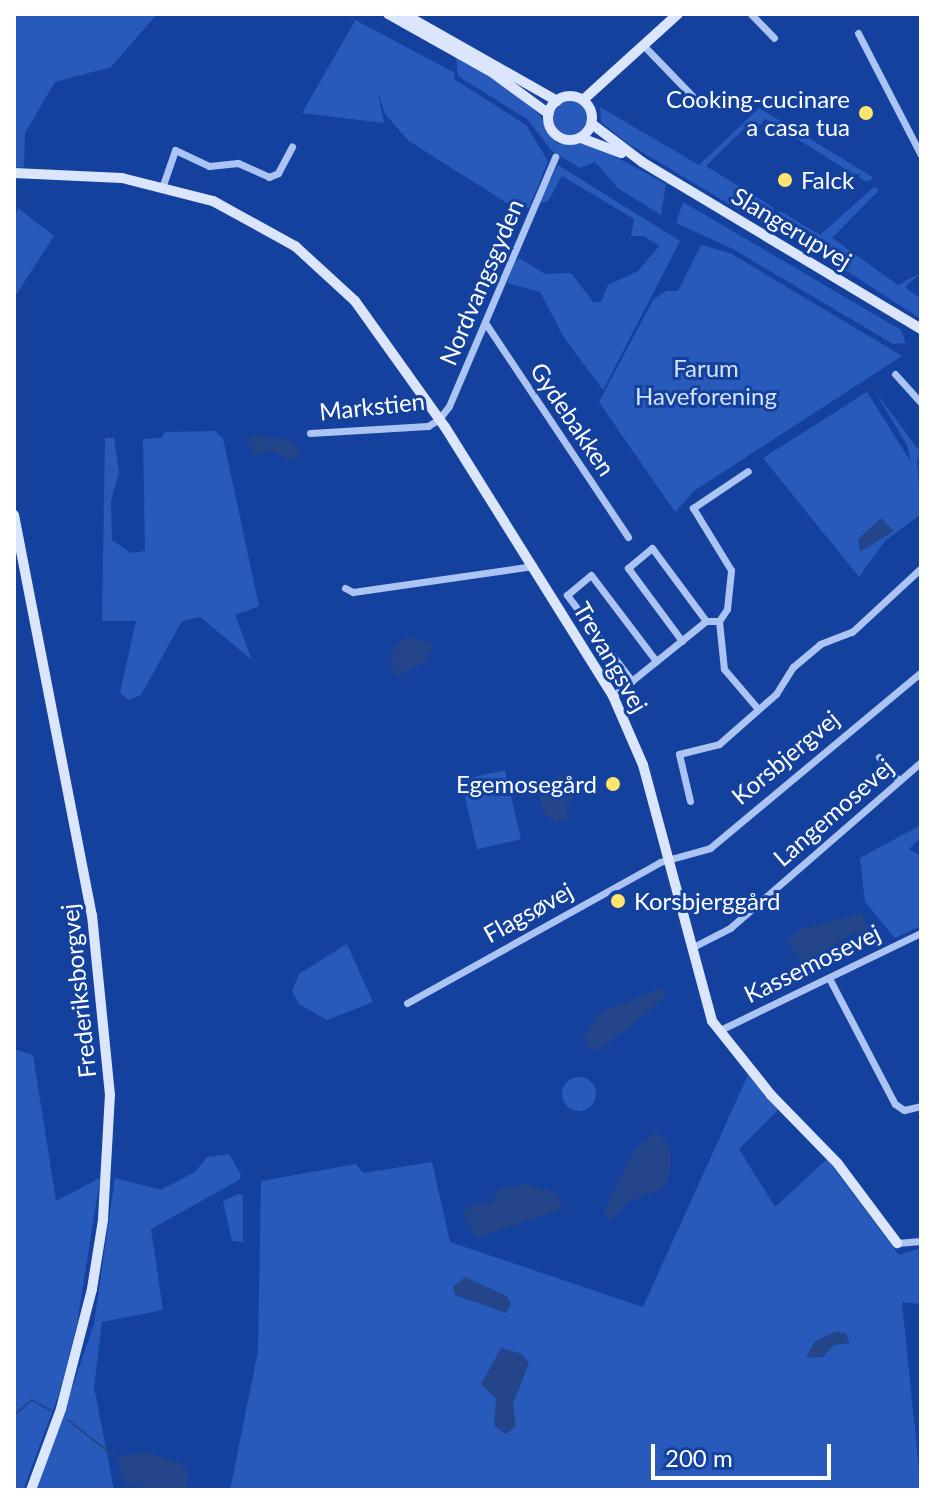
<!DOCTYPE html>
<meta charset="utf-8">
<style>
body{margin:0}
#map{position:relative;width:935px;height:1504px;overflow:hidden;background:#14419d;font-family:Lato,sans-serif}
div>[style]{position:absolute}
.green>*{inset:0;background:#285abb;transform-origin:0 0}
.round{border-radius:50%}
.water>*{inset:0;background:#25458b}
.stream>*{height:2px;margin:-1px;padding:0 1px;transform-origin:1px;border-radius:1px;background:#25458b}
.street>*{height:7px;margin:-3.5px;padding:0 3.5px;transform-origin:3.5px;border-radius:3.5px;background:#abc4f3}
.secondary>*{height:10px;margin:-5px;padding:0 5px;transform-origin:5px;border-radius:5px;background:#dbe6fd}
.secondary>.ring{margin:-5px;padding:0;box-sizing:content-box;background:none;border:10px solid #dbe6fd;border-radius:50%}
.dots>*{width:22px;height:22px;translate:-50% -50%;box-sizing:border-box;border:4px solid #14419d;border-radius:50%}
span{translate:-50% -50%;white-space:nowrap;text-align:center;line-height:1.15;-webkit-text-stroke:6px #14419d;paint-order:stroke}
.poi-label{font-size:24px;color:#fff}
.right{translate:-100% -50%;text-align:right}
.left{translate:0 -50%;text-align:left}
.street-label{font-size:24px;color:#fff}
.park-label{font-size:24px;color:#d3e2fd}
.frame{position:absolute;inset:0;border:16px solid #fff;pointer-events:none}
.scale{position:absolute;left:651px;top:1444px;width:180px;height:36px;box-sizing:border-box;border:4px solid #fff;border-top:0;padding-left:10px;font-size:24px;line-height:28px;white-space:nowrap;color:#fff;-webkit-text-stroke:6px #14419d;paint-order:stroke}
</style>
<div id="map">
<div class="green">
<i style="clip-path:polygon(15px 14px,157px 14px,111px 67px,55px 82px,25px 133px,24px 167px,14px 168px)"></i>
<i style="clip-path:polygon(344px 14px,455px 73px,454px 79px,526px 125px,548px 161px,529px 208px,524px 206px,521px 212px,409px 141px,385px 114px,377px 89px,384px 123px,302px 113px,355px 21px)"></i>
<i style="clip-path:polygon(456px 57px,492px 75px,539px 114px,558px 144px,592px 144px,666px 184px,661px 215px,619px 189px,595px 162px,580px 168px,552px 151px,527px 119px,458px 76px)"></i>
<i class="round" style="left:553px;top:101px;width:36px;height:36px"></i>
<i style="clip-path:polygon(600px 107px,699px 165px,759px 108px,874px 178px,866px 182px,765px 119px,757px 129px,749px 124px,706px 166px,774px 208px,766px 220px,754px 219px,627px 143px,601px 122px)"></i>
<i style="clip-path:polygon(558px 165px,680px 241px,603px 390px,565px 339px,540px 292px,507px 283px,515px 262px,519px 258px,545px 274px,571px 273px,593px 302px,601px 302px,608px 285px,638px 271px,659px 246px,644px 236px,631px 236px,634px 219px,562px 176px,548px 201px,539px 203px)"></i>
<i style="clip-path:polygon(874px 187px,879px 190px,832px 238px,898px 285px,921px 273px,905px 287px,921px 299px,921px 319px,772px 223px,780px 211px,820px 235px)"></i>
<i style="clip-path:polygon(683px 202px,901px 330px,906px 343px,893px 344px,733px 249px,676px 223px)"></i>
<i style="clip-path:polygon(18px 208px,54px 236px,14px 298px,14px 219px)"></i>
<i style="clip-path:polygon(701px 245px,730px 253px,902px 356px,694px 491px,675px 512px,599px 402px,653px 300px,666px 291px,678px 291px)"></i>
<i style="clip-path:polygon(874px 390px,921px 453px,917px 459px,921px 514px,885px 541px,859px 577px,763px 458px,867px 392px,911px 462px,907px 445px)"></i>
<i style="clip-path:polygon(215px 431px,223px 438px,259px 606px,235px 615px,252px 660px,200px 617px,182px 621px,141px 695px,129px 700px,120px 693px,136px 621px,102px 621px,105px 438px,114px 438px,119px 472px,111px 501px,112px 540px,131px 553px,145px 551px,143px 439px,162px 438px,165px 432px)"></i>
<i style="left:505px;top:770px;width:71px;height:45px;rotate:77deg"></i>
<i style="clip-path:polygon(921px 825px,921px 837px,909px 849px,921px 856px,921px 926px,895px 938px,865px 902px,860px 858px)"></i>
<i style="clip-path:polygon(347px 944px,373px 1002px,327px 1020px,299px 1004px,292px 991px,299px 974px)"></i>
<i style="clip-path:polygon(14px 1049px,33px 1055px,56px 1201px,100px 1178px,77px 1324px,60px 1391px,23px 1490px,14px 1490px)"></i>
<i style="clip-path:polygon(748px 1075px,778px 1110px,739px 1149px,775px 1207px,827px 1159px,899px 1255px,921px 1248px,921px 1304px,902px 1302px,921px 1490px,230px 1490px,258px 1351px,261px 1181px,356px 1164px,363px 1173px,432px 1162px,450px 1242px,643px 1307px)"></i>
<i class="round" style="left:562px;top:1077px;width:34px;height:34px"></i>
<i style="clip-path:polygon(229px 1154px,241px 1175px,239px 1180px,151px 1229px,163px 1310px,102px 1322px,94px 1387px,114px 1490px,37px 1490px,94px 1324px,115px 1178px,161px 1190px,195px 1172px,207px 1157px)"></i>
<i style="clip-path:polygon(239px 1194px,243px 1195px,243px 1242px,232px 1241px,223px 1201px)"></i>
</div>
<div class="water">
<i style="clip-path:polygon(253px 435px,290px 440px,302px 454px,291px 460px,272px 451px,253px 455px,247px 438px)"></i>
<i style="clip-path:polygon(881px 518px,894px 531px,860px 552px,858px 539px)"></i>
<i style="clip-path:polygon(409px 637px,430px 642px,432px 649px,426px 661px,397px 677px,390px 661px,395px 644px)"></i>
<i style="clip-path:polygon(562px 774px,577px 775px,579px 791px,567px 805px,568px 818px,556px 822px,543px 813px,539px 791px,544px 782px)"></i>
<i style="clip-path:polygon(862px 913px,870px 933px,852px 934px,809px 960px,800px 961px,790px 947px,788px 940px,799px 930px)"></i>
<i style="clip-path:polygon(663px 987px,665px 997px,631px 1026px,599px 1050px,589px 1049px,583px 1037px,598px 1014px)"></i>
<i style="clip-path:polygon(655px 1132px,666px 1140px,671px 1155px,669px 1178px,662px 1189px,630px 1201px,611px 1221px,603px 1212px,620px 1178px,634px 1151px)"></i>
<i style="clip-path:polygon(526px 1184px,560px 1194px,562px 1209px,476px 1238px,463px 1213px,472px 1203px,492px 1203px,497px 1190px)"></i>
<i style="clip-path:polygon(465px 1277px,507px 1296px,511px 1304px,506px 1313px,455px 1295px,453px 1287px)"></i>
<i style="clip-path:polygon(835px 1332px,846px 1333px,850px 1343px,834px 1345px,823px 1357px,806px 1358px,814px 1342px)"></i>
<i style="clip-path:polygon(501px 1348px,522px 1354px,529px 1363px,513px 1404px,516px 1426px,506px 1434px,494px 1425px,496px 1399px,481px 1384px)"></i>
<i style="clip-path:polygon(147px 1452px,181px 1463px,188px 1472px,186px 1490px,125px 1486px,115px 1457px)"></i>
</div>
<div class="stream">
<i style="left:14px;top:1415px;width:23px;rotate:-40deg"></i>
<i style="left:32px;top:1400px;width:21px;rotate:29deg"></i>
<i style="left:68px;top:1420px;width:60px;rotate:38.2deg"></i>
</div>
<div class="street">
<i style="left:751px;top:14px;width:33px;rotate:46deg"></i>
<i style="left:858px;top:33px;width:137px;rotate:62.7deg"></i>
<i style="left:645px;top:47px;width:83px;rotate:46deg"></i>
<i style="left:163px;top:185px;width:37px;rotate:-71deg"></i>
<i style="left:175px;top:150px;width:38px;rotate:25deg"></i>
<i style="left:209px;top:166px;width:29px;rotate:-6deg"></i>
<i style="left:238px;top:163px;width:34px;rotate:24deg"></i>
<i style="left:269px;top:177px;width:10px;rotate:-24deg"></i>
<i style="left:278px;top:173px;width:30px;rotate:-62deg"></i>
<i style="left:486px;top:324px;width:256px;rotate:56.3deg"></i>
<i style="left:895px;top:374px;width:39px;rotate:48deg"></i>
<i style="left:310px;top:433px;width:118px;rotate:-3.4deg"></i>
<i style="left:428px;top:426px;width:13px;rotate:-32deg"></i>
<i style="left:439px;top:419px;width:16px;rotate:-52deg"></i>
<i style="left:449px;top:406px;width:271px;rotate:-66.9deg"></i>
<i style="left:345px;top:588px;width:9px;rotate:27deg"></i>
<i style="left:353px;top:592px;width:182px;rotate:-8.2deg"></i>
<i style="left:719px;top:621px;width:14px;rotate:-56deg"></i>
<i style="left:727px;top:609px;width:39px;rotate:-84deg"></i>
<i style="left:731px;top:570px;width:73px;rotate:-121.5deg"></i>
<i style="left:693px;top:508px;width:66px;rotate:-33.9deg"></i>
<i style="left:719px;top:621px;width:48px;rotate:84.1deg"></i>
<i style="left:724px;top:669px;width:52px;rotate:49.6deg"></i>
<i style="left:682px;top:641px;width:91px;rotate:-126.5deg"></i>
<i style="left:628px;top:568px;width:31px;rotate:-40deg"></i>
<i style="left:652px;top:548px;width:91px;rotate:53.5deg"></i>
<i style="left:632px;top:681px;width:108px;rotate:-127.1deg"></i>
<i style="left:567px;top:595px;width:31px;rotate:-40deg"></i>
<i style="left:591px;top:575px;width:108px;rotate:52.9deg"></i>
<i style="left:613px;top:696px;width:119px;rotate:-38.9deg"></i>
<i style="left:706px;top:621px;width:13px"></i>
<i style="left:879px;top:757px;width:31px;rotate:50deg"></i>
<i style="left:690px;top:801px;width:48px;rotate:-103.2deg"></i>
<i style="left:679px;top:754px;width:41px;rotate:-14deg"></i>
<i style="left:719px;top:744px;width:76px;rotate:-41.3deg"></i>
<i style="left:776px;top:694px;width:32px;rotate:-58deg"></i>
<i style="left:793px;top:667px;width:35px;rotate:-40deg"></i>
<i style="left:820px;top:644px;width:34px;rotate:-21deg"></i>
<i style="left:852px;top:632px;width:94px;rotate:-42.8deg"></i>
<i style="left:693px;top:947px;width:42px;rotate:-27.2deg"></i>
<i style="left:730px;top:928px;width:253px;rotate:-41deg"></i>
<i style="left:829px;top:978px;width:142px;rotate:62.4deg"></i>
<i style="left:895px;top:1104px;width:11px;rotate:34deg"></i>
<i style="left:904px;top:1110px;width:17px;rotate:-13deg"></i>
<i style="left:407px;top:1003px;width:290px;rotate:-29.1deg"></i>
<i style="left:660px;top:862px;width:52px;rotate:-15.6deg"></i>
<i style="left:710px;top:848px;width:275px;rotate:-39.8deg"></i>
<i style="left:720px;top:1030px;width:223px;rotate:-25.8deg"></i>
<i style="left:897px;top:1243px;width:24px;rotate:-5deg"></i>
</div>
<div class="secondary">
<i style="left:388px;top:14px;width:120px;rotate:29.3deg"></i>
<i style="left:493px;top:73px;width:69px;rotate:36.2deg"></i>
<i style="left:404px;top:14px;width:176px;rotate:29.6deg"></i>
<i class="ring" style="left:548px;top:96px;width:34px;height:34px"></i>
<i style="left:583px;top:100px;width:128px;rotate:-42.2deg"></i>
<i style="left:592px;top:124px;width:63px;rotate:37.2deg"></i>
<i style="left:642px;top:162px;width:325px;rotate:30.9deg"></i>
<i style="left:581px;top:138px;width:43px;rotate:20.6deg"></i>
<i style="left:14px;top:173px;width:108px;rotate:2.7deg"></i>
<i style="left:122px;top:178px;width:94px;rotate:14.2deg"></i>
<i style="left:213px;top:201px;width:94px;rotate:28.8deg"></i>
<i style="left:295px;top:246px;width:81px;rotate:42.5deg"></i>
<i style="left:355px;top:301px;width:155px;rotate:54.5deg"></i>
<i style="left:445px;top:427px;width:317px;rotate:58deg"></i>
<i style="left:613px;top:696px;width:75px;rotate:66.5deg"></i>
<i style="left:643px;top:765px;width:265px;rotate:74.9deg"></i>
<i style="left:712px;top:1021px;width:95px;rotate:51.4deg"></i>
<i style="left:771px;top:1095px;width:96px;rotate:45.8deg"></i>
<i style="left:838px;top:1164px;width:99px;rotate:53.2deg"></i>
<i style="left:14px;top:515px;width:408px;rotate:79deg"></i>
<i style="left:92px;top:915px;width:180px;rotate:84.3deg"></i>
<i style="left:110px;top:1094px;width:126px;rotate:93.2deg"></i>
<i style="left:103px;top:1220px;width:70px;rotate:99.1deg"></i>
<i style="left:92px;top:1289px;width:124px;rotate:104.5deg"></i>
<i style="left:61px;top:1409px;width:86px;rotate:110.3deg"></i>
</div>
<div class="dots">
<i style="left:866px;top:113px;background:#ffe56d"></i>
<i style="left:785px;top:180px;background:#ffe56d"></i>
<i style="left:613px;top:784px;background:#ffe56d"></i>
<i style="left:618px;top:901px;background:#ffe56d"></i>
</div>
<div class="poi-label">
<span class="right" style="left:850px;top:113px">Cooking-cucinare<br>a casa tua</span>
<span class="left" style="left:801px;top:180px">Falck</span>
<span class="right" style="left:597px;top:784px">Egemosegård</span>
<span class="left" style="left:634px;top:901px">Korsbjerggård</span>
</div>
<div class="street-label">
<span style="left:792px;top:228px;rotate:31deg">Slangerupvej</span>
<span style="left:481px;top:282px;rotate:-67deg">Nordvangsgyden</span>
<span style="left:372px;top:406px;rotate:-6deg">Markstien</span>
<span style="left:573px;top:419px;rotate:56deg">Gydebakken</span>
<span style="left:611px;top:657px;rotate:60deg">Trevangsvej</span>
<span style="left:785px;top:757px;rotate:-40deg">Korsbjergvej</span>
<span style="left:833px;top:812px;rotate:-41deg">Langemosevej</span>
<span style="left:528px;top:912px;rotate:-29deg">Flagsøvej</span>
<span style="left:812px;top:963px;rotate:-26deg">Kassemosevej</span>
<span style="left:78px;top:991px;rotate:-96deg">Frederiksborgvej</span>
</div>
<div class="park-label">
<span style="left:706px;top:382px">Farum<br>Haveforening</span>
</div>
<div class="frame"></div>
<div class="scale">200 m</div>
</div>
